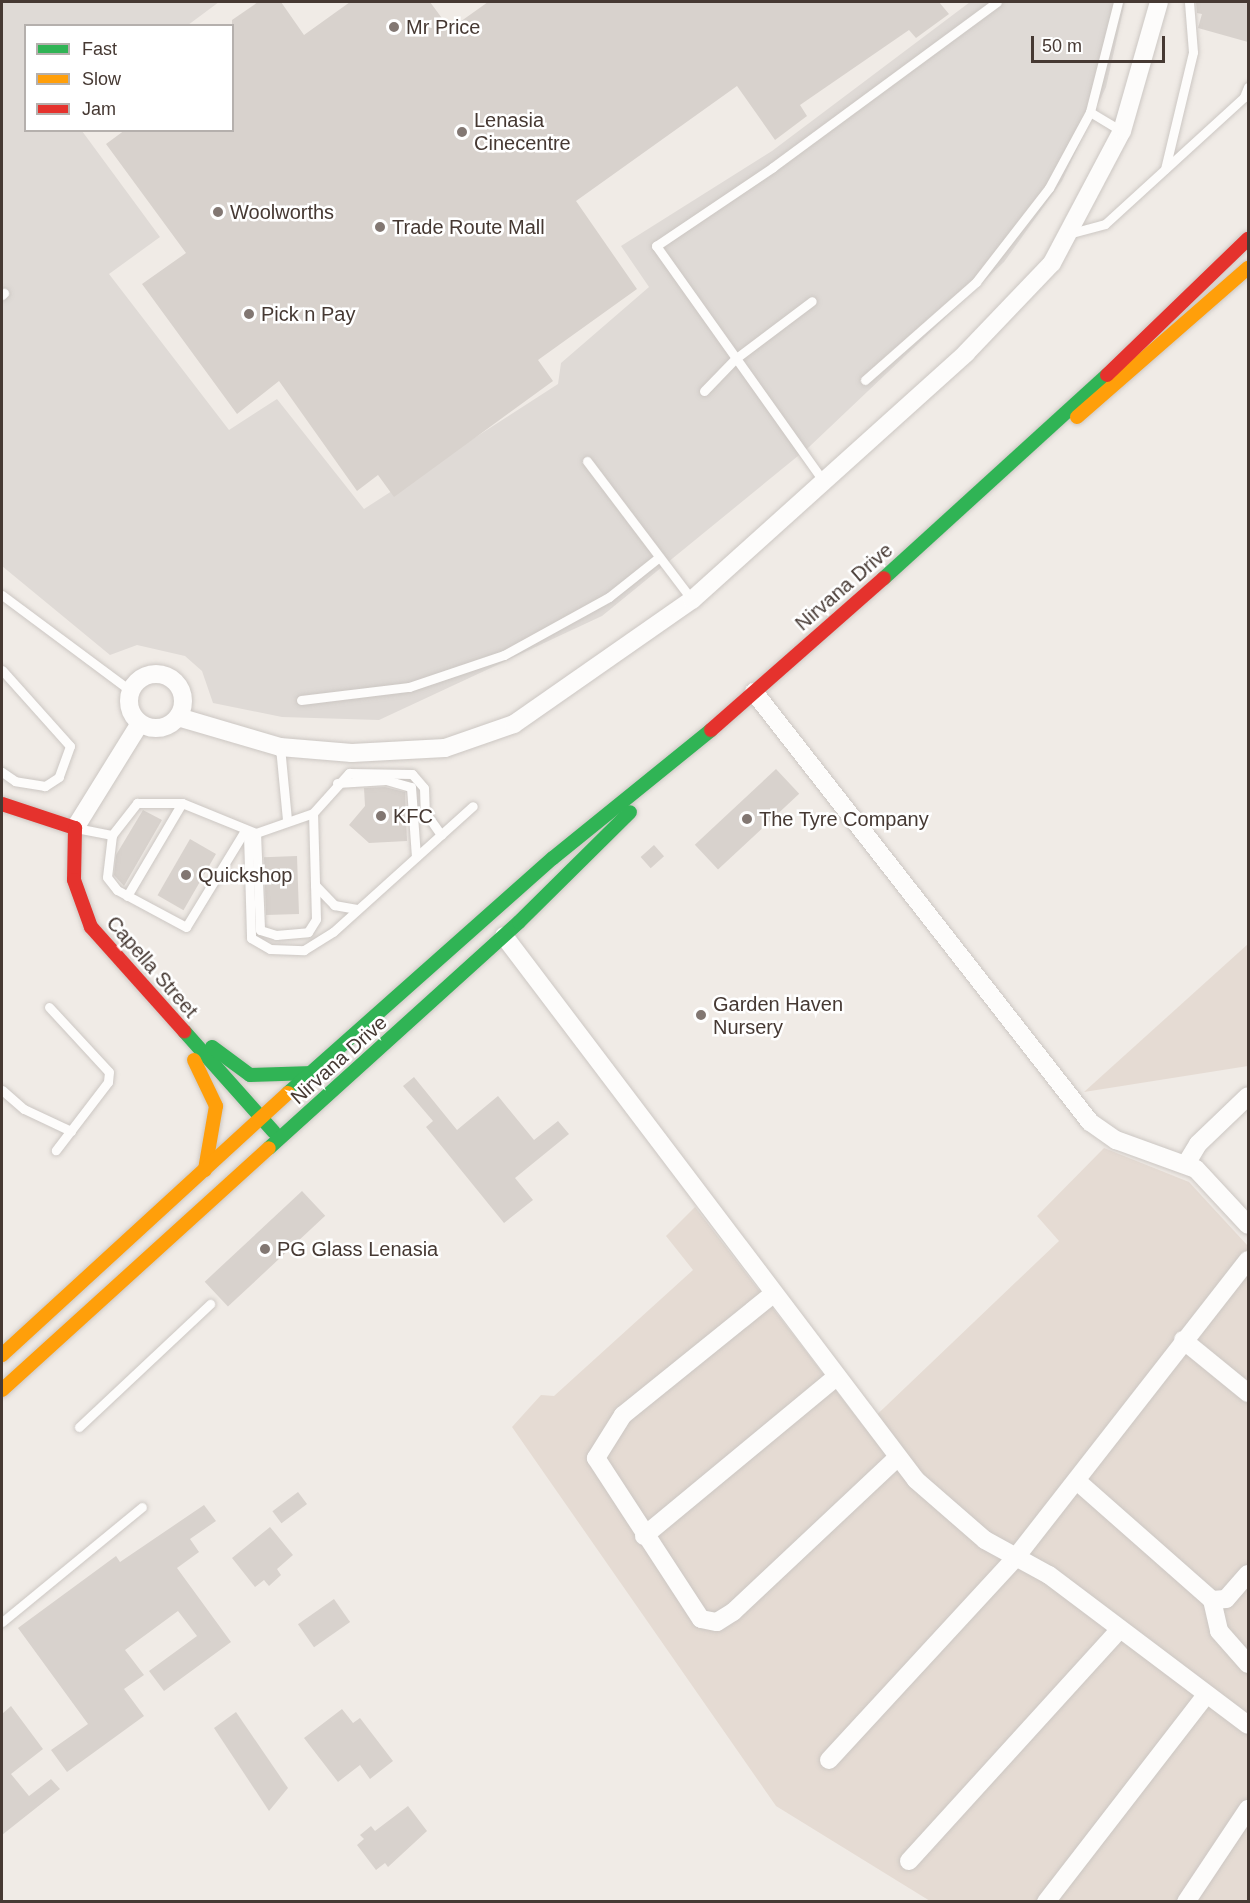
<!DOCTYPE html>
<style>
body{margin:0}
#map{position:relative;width:1250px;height:1903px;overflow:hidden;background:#f0ebe6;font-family:Arial,sans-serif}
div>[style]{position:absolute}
.residential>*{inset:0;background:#e5dbd3}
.parking>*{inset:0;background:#dfdad6}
.building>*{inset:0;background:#d8d2cd;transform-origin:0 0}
.roads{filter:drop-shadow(0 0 2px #ccc7c3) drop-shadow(0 0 2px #ccc7c3)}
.lane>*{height:9px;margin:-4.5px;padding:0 4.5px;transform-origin:4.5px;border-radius:4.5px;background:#fdfcfb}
.street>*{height:18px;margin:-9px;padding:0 9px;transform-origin:9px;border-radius:9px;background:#fdfcfb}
.street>.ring{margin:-9px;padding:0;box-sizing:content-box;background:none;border:18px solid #fdfcfb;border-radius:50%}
.fast>*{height:14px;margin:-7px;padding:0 7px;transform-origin:7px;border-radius:7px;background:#30b455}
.slow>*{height:14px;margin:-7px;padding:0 7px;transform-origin:7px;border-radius:7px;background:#ff9f0a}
.jam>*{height:14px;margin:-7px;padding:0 7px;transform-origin:7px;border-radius:7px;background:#e5322d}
.dots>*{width:16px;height:16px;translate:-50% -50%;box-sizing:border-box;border:3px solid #fff;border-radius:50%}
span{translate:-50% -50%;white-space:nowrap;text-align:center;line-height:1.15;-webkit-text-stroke:5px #fff;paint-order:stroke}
.poi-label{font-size:20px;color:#463933}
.left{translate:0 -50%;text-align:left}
.street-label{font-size:20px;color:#463933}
.frame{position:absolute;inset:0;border:3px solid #463933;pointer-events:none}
.legend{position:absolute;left:24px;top:24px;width:210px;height:108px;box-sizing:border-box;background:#fff;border:2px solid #b5b0ad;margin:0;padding:8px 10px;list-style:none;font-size:18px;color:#463933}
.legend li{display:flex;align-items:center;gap:12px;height:30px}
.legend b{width:30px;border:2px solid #b5b0ad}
.scale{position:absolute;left:1031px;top:36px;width:134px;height:27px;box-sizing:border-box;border:3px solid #463933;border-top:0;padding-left:8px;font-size:18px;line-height:21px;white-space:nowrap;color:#463933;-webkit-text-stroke:4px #fff;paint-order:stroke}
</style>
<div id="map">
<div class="residential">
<i style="clip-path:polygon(1248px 944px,1248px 1066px,1084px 1092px)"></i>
<i style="clip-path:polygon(1104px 1148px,1189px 1182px,1248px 1246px,1248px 1901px,930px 1901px,776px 1806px,512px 1427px,541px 1395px,554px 1396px,693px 1270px,666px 1236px,695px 1207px,864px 1427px,1059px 1241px,1037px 1216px)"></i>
</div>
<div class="parking">
<i style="clip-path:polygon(2px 2px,219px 2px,188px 25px,26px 26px,26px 130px,82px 131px,160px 237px,109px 274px,229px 430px,277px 399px,364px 509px,558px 384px,561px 363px,649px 287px,621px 246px,772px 151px,970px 2px,1125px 2px,1106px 87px,1062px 181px,1004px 262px,809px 447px,602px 616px,379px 720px,282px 717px,213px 703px,202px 671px,185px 656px,137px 645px,110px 655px,2px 566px)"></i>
</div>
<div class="building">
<i style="clip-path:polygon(258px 2px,281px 2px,304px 35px,350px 2px,430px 2px,450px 29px,488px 2px,939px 2px,949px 14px,916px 38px,909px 30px,800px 105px,807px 116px,775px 140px,737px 86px,576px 201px,637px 289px,538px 360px,553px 381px,394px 497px,378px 475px,357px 491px,279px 381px,237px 414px,142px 284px,186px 253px,106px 144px,125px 130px,232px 130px,232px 20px)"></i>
<i style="clip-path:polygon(1196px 2px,1248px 2px,1248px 42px,1198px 28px,1202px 14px,1197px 13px)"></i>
<i style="left:776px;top:769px;width:34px;height:111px;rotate:47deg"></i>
<i style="clip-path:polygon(385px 787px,405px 792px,407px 841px,369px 843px,349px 825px,365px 806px,364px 788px)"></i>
<i style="clip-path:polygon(143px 810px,162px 820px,124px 886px,114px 875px,116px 855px)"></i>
<i style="left:190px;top:839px;width:30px;height:65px;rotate:30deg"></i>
<i style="left:654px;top:845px;width:15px;height:18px;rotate:48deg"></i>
<i style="left:297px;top:856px;width:58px;height:33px;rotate:88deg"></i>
<i style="clip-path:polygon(414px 1077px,457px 1130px,498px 1096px,534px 1140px,558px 1121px,569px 1134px,515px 1178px,533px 1200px,504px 1223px,426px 1127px,433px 1121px,403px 1086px)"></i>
<i style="left:302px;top:1191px;width:34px;height:133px;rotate:47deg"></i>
<i style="left:298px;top:1492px;width:15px;height:32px;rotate:53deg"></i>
<i style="clip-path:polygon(204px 1505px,216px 1521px,190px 1539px,199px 1552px,177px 1568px,231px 1642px,164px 1691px,149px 1671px,197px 1636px,178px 1611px,125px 1650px,144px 1675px,124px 1689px,144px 1716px,67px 1772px,51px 1750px,88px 1724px,18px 1628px,116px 1556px,120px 1562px)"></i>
<i style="clip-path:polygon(270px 1527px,293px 1555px,277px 1569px,281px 1575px,269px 1586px,264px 1580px,255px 1587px,232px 1558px)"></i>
<i style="left:334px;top:1599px;width:28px;height:44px;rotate:55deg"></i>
<i style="clip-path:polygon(11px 1706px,43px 1749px,11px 1774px,29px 1796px,51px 1779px,60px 1789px,2px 1835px,2px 1714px)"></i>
<i style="clip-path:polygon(342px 1709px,353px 1723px,360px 1718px,393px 1761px,370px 1779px,360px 1765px,338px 1782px,304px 1738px)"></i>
<i style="clip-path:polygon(236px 1712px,288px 1788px,269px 1811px,214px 1728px)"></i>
<i style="clip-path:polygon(408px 1806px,427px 1831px,388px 1867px,385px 1863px,376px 1870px,357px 1845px,364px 1839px,360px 1835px,371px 1826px,375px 1831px)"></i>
</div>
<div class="roads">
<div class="lane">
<i style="left:1118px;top:2px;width:114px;rotate:104.3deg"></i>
<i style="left:1090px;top:112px;width:37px;rotate:31deg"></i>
<i style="left:1165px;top:169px;width:120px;rotate:-76.5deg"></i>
<i style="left:1193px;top:52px;width:50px;rotate:-94.6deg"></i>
<i style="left:1068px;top:234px;width:38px;rotate:-15deg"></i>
<i style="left:1105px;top:224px;width:188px;rotate:-42.4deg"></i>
<i style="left:1244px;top:97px;width:11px;rotate:-68deg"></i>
<i style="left:2px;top:295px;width:3px;rotate:-45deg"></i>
<i style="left:865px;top:380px;width:148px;rotate:-41.4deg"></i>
<i style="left:976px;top:282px;width:119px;rotate:-52.2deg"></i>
<i style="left:1049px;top:188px;width:86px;rotate:-61.7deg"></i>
<i style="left:704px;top:391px;width:45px;rotate:-45.9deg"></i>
<i style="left:735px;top:359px;width:96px;rotate:-37deg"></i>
<i style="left:587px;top:461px;width:174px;rotate:52.9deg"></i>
<i style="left:824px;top:482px;width:290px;rotate:-125.4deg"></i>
<i style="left:656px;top:246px;width:141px;rotate:-34deg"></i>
<i style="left:773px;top:167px;width:278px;rotate:-36.4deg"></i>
<i style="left:2px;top:595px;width:161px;rotate:36.7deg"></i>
<i style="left:2px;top:670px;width:102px;rotate:48.2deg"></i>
<i style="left:70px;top:746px;width:33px;rotate:110deg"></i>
<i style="left:59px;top:777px;width:17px;rotate:147deg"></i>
<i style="left:45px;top:786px;width:30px;rotate:-171deg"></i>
<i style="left:15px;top:781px;width:16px;rotate:-145deg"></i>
<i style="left:301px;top:700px;width:109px;rotate:-6.9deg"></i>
<i style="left:409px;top:687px;width:100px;rotate:-18.6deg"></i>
<i style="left:504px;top:655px;width:120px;rotate:-28.9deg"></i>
<i style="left:609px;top:597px;width:63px;rotate:-38.5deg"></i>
<i style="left:280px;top:747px;width:73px;rotate:84.5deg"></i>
<i style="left:337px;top:783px;width:49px;rotate:-3.5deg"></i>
<i style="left:386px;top:780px;width:26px;rotate:16deg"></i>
<i style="left:411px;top:787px;width:70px;rotate:85.9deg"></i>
<i style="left:76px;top:828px;width:37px;rotate:11deg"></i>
<i style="left:244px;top:832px;width:111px;rotate:121.4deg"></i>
<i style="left:186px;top:927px;width:78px;rotate:-151.8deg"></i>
<i style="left:117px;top:890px;width:16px;rotate:-128deg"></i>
<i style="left:107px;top:877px;width:42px;rotate:-83.2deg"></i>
<i style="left:112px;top:835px;width:41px;rotate:-52deg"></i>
<i style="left:137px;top:803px;width:45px"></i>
<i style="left:182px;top:803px;width:80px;rotate:22.1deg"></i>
<i style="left:256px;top:833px;width:60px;rotate:-19.3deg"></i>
<i style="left:313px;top:813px;width:54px;rotate:-48deg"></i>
<i style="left:349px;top:773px;width:63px;rotate:0.9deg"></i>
<i style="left:412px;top:774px;width:18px;rotate:49deg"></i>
<i style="left:424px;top:788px;width:24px;rotate:88deg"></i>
<i style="left:425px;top:812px;width:28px;rotate:55deg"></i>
<i style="left:256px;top:833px;width:97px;rotate:87.6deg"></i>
<i style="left:260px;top:930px;width:17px;rotate:17deg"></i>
<i style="left:276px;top:935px;width:32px;rotate:-5deg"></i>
<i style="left:308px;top:932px;width:15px;rotate:-58deg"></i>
<i style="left:316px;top:919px;width:106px;rotate:-91.6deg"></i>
<i style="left:248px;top:834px;width:104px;rotate:88.3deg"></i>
<i style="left:251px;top:938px;width:22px;rotate:30deg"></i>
<i style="left:270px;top:949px;width:34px;rotate:2deg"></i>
<i style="left:304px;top:950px;width:34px;rotate:-32deg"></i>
<i style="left:333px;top:932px;width:188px;rotate:-42deg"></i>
<i style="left:315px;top:885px;width:28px;rotate:46deg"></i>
<i style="left:334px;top:905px;width:23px;rotate:10deg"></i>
<i style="left:127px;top:896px;width:108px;rotate:-59.4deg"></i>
<i style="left:49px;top:1007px;width:88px;rotate:47.3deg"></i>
<i style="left:109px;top:1072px;width:10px;rotate:96deg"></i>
<i style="left:108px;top:1082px;width:86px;rotate:127.4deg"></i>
<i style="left:2px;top:1090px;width:29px;rotate:41deg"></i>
<i style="left:24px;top:1109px;width:52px;rotate:25.1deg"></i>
<i style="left:79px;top:1427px;width:180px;rotate:-43.2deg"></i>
<i style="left:2px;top:1622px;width:181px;rotate:-39.4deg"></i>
</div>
<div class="street">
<i class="ring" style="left:129px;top:674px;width:36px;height:36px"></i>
<i style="left:754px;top:692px;width:546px;rotate:52deg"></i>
<i style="left:1090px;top:1122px;width:32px;rotate:35deg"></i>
<i style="left:1116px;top:1140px;width:85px;rotate:19.9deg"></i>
<i style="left:1196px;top:1169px;width:76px;rotate:47.1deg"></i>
<i style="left:178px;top:717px;width:106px;rotate:16.4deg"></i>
<i style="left:280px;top:747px;width:72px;rotate:4.8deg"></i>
<i style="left:352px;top:753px;width:93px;rotate:-3.1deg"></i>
<i style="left:445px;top:748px;width:73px;rotate:-19.2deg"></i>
<i style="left:514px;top:724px;width:217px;rotate:-34.9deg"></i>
<i style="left:692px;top:600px;width:369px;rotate:-42deg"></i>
<i style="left:966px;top:353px;width:124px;rotate:-46.3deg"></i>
<i style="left:1052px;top:263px;width:149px;rotate:-62.1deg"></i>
<i style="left:1122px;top:131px;width:134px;rotate:-74deg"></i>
<i style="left:75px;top:828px;width:123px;rotate:-58.2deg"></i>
<i style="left:504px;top:936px;width:682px;rotate:52.86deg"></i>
<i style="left:916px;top:1480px;width:91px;rotate:41deg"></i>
<i style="left:985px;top:1540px;width:73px;rotate:28.7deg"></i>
<i style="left:1049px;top:1575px;width:249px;rotate:37deg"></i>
<i style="left:1186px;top:1164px;width:23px;rotate:-59deg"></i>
<i style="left:1198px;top:1144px;width:69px;rotate:-43.8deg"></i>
<i style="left:773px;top:1294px;width:193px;rotate:141.1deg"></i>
<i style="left:623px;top:1415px;width:51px;rotate:122.1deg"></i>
<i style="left:596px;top:1458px;width:192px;rotate:56.9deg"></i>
<i style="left:701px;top:1619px;width:16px;rotate:11deg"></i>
<i style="left:717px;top:1622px;width:19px;rotate:-32deg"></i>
<i style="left:733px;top:1612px;width:226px;rotate:-43.2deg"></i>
<i style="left:1183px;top:1340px;width:84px;rotate:39.2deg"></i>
<i style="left:1077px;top:1481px;width:180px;rotate:41.4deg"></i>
<i style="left:1212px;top:1600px;width:14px;rotate:-4deg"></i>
<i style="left:1226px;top:1599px;width:33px;rotate:-49deg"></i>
<i style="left:644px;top:1536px;width:249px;rotate:-39.6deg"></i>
<i style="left:1212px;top:1600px;width:32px;rotate:77deg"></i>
<i style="left:1219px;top:1631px;width:44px;rotate:48.7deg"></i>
<i style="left:829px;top:1760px;width:276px;rotate:-47.3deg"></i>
<i style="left:1016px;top:1557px;width:377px;rotate:-52deg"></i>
<i style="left:909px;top:1861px;width:312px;rotate:-47.7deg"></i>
<i style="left:1046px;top:1902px;width:262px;rotate:-52.3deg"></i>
<i style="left:1186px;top:1902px;width:112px;rotate:-56.3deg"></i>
</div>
<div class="fast">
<i style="left:884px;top:578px;width:302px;rotate:-42.3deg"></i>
<i style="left:184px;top:1031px;width:135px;rotate:48.3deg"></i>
<i style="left:212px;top:1047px;width:47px;rotate:36.4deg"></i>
<i style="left:250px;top:1075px;width:63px;rotate:-1.8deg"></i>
<i style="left:288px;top:1093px;width:354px;rotate:-41.6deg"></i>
<i style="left:553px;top:858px;width:203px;rotate:-39deg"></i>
<i style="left:269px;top:1148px;width:337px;rotate:-42.1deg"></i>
<i style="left:519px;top:922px;width:156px;rotate:-44.7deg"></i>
</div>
<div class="slow">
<i style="left:1077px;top:417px;width:227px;rotate:-41.1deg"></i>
<i style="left:194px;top:1060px;width:51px;rotate:64.4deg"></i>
<i style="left:216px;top:1106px;width:65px;rotate:99.8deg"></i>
<i style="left:2px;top:1355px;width:388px;rotate:-42.5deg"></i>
<i style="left:2px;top:1390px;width:360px;rotate:-42.2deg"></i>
</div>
<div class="jam">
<i style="left:1107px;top:375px;width:196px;rotate:-44deg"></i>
<i style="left:711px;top:730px;width:230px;rotate:-41.3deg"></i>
<i style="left:2px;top:804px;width:77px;rotate:18.2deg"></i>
<i style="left:75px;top:828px;width:52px;rotate:91.1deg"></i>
<i style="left:74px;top:880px;width:50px;rotate:70.1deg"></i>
<i style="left:91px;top:927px;width:140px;rotate:48.2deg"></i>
</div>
</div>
<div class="dots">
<i style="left:394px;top:27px;background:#827772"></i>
<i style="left:462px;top:132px;background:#827772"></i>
<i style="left:218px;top:212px;background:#827772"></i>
<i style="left:380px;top:227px;background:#827772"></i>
<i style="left:249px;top:314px;background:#827772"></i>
<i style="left:381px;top:816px;background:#827772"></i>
<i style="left:747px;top:819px;background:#827772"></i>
<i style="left:186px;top:875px;background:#827772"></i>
<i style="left:701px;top:1015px;background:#827772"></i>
<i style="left:265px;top:1249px;background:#827772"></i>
</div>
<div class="poi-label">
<span class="left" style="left:406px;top:27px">Mr Price</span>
<span class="left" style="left:474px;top:132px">Lenasia<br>Cinecentre</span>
<span class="left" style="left:230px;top:212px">Woolworths</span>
<span class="left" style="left:392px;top:227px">Trade Route Mall</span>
<span class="left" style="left:261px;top:314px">Pick n Pay</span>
<span class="left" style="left:393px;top:816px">KFC</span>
<span class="left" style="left:759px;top:819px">The Tyre Company</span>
<span class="left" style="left:198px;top:875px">Quickshop</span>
<span class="left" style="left:713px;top:1016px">Garden Haven<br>Nursery</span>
<span class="left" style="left:277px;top:1249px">PG Glass Lenasia</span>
</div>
<div class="street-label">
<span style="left:844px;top:587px;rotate:-41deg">Nirvana Drive</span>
<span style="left:152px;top:967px;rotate:49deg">Capella Street</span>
<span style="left:339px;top:1060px;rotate:-42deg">Nirvana Drive</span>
</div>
<div class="frame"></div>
<ul class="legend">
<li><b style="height:8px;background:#30b455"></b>Fast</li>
<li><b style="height:8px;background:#ff9f0a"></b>Slow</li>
<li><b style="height:8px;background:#e5322d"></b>Jam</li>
</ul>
<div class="scale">50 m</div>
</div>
